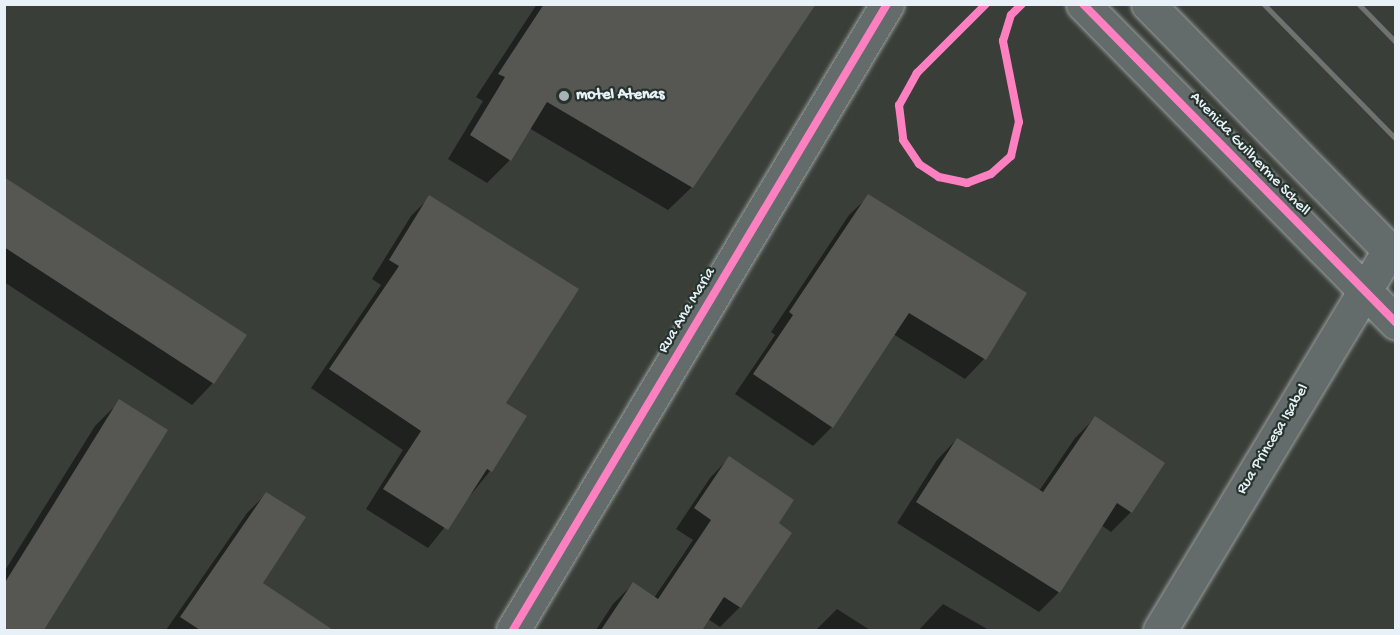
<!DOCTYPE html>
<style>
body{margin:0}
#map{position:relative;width:1400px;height:635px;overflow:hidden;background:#3a3e39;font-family:"Gochi Hand",sans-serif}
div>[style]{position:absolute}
.shadow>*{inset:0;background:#0007}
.building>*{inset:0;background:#565653}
.path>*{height:4px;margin-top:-2px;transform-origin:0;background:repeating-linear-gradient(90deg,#6f7271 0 1.5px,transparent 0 6px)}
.roads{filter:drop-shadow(0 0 2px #9ca09f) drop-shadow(0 0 2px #9ca09f)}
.minor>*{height:33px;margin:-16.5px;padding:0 16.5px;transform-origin:16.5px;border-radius:16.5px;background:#646b6b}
.tertiary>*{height:33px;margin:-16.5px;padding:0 16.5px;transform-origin:16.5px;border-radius:16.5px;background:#646b6b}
.secondary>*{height:33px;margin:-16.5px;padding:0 16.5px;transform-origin:16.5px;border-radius:16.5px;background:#646b6b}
.rail>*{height:4.5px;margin:-2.25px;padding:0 2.25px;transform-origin:2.25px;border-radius:2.25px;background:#6f7271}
.cycleway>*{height:8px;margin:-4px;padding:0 4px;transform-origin:4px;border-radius:4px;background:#ff80c0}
.dots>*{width:16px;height:16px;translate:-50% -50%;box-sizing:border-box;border:3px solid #26332d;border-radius:50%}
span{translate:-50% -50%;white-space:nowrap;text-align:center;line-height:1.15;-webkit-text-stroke:4.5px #26332d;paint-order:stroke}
.poi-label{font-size:16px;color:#e8f1f8;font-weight:700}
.left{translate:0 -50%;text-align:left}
.street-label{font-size:16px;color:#e8f1f8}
.frame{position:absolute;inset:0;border:6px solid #e8f1f8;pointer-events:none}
</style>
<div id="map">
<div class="shadow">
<i style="clip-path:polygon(537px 4px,814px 4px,692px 187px,668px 210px,529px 128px,510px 160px,487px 183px,448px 159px,483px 101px,476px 97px)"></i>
<i style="clip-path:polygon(4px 179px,213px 383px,192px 405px,4px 282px)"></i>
<i style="clip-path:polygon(869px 196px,1025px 293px,984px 359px,965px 379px,893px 334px,832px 427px,813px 446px,735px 394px,775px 335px,771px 332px,849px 215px)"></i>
<i style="clip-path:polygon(430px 197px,504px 404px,524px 416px,490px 471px,428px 548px,366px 509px,403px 450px,311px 388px,381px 285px,372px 279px,411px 216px)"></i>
<i style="clip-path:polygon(120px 401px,166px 430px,42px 630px,4px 630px,4px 572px,95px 426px)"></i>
<i style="clip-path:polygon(1095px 418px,1131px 512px,1111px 532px,1101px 525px,1059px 592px,1039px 612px,897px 523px,937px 460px,957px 439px,1039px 491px,1075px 438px)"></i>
<i style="clip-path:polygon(729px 458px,777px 524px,740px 607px,720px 627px,708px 619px,700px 630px,596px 630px,613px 604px,633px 584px,654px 598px,693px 540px,676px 529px,710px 478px)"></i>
<i style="clip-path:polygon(266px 494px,261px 583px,330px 630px,166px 630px,247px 513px)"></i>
<i style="clip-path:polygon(943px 604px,989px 630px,919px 630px)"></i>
<i style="clip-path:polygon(837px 609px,870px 630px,816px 630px)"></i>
</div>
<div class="building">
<i style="clip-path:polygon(544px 4px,816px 4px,693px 188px,547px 102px,511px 161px,470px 135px,505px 77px,498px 74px)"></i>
<i style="clip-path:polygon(4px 177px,247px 335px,214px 384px,4px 247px)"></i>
<i style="clip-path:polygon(868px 194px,1027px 293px,986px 360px,909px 313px,833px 428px,753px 374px,793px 315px,789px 312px)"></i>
<i style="clip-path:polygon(429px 195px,579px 289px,506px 403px,527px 416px,492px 472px,487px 469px,448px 530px,383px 489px,421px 431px,329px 369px,399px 266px,389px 260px)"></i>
<i style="clip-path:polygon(119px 399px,168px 430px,44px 630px,4px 630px,4px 584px)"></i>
<i style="clip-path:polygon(1095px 416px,1165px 463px,1132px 513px,1117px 503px,1060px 593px,916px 502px,957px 438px,1043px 492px)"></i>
<i style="clip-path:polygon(729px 456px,794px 500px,779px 523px,792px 533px,741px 608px,724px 597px,703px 629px,706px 630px,601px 630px,633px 582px,658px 599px,711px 520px,694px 508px)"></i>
<i style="clip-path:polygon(266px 492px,306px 517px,263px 583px,333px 630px,200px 630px,180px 617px)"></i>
</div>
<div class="path">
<i style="left:986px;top:4px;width:98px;rotate:135deg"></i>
<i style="left:917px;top:73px;width:37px;rotate:119deg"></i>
<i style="left:899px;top:105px;width:35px;rotate:83deg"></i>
<i style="left:903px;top:140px;width:29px;rotate:56deg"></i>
<i style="left:919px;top:164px;width:24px;rotate:33deg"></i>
<i style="left:939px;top:177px;width:29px;rotate:12deg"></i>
<i style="left:967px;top:183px;width:26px;rotate:-21deg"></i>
<i style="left:991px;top:174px;width:27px;rotate:-42deg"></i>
<i style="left:1011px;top:156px;width:35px;rotate:-77deg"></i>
<i style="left:1019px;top:122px;width:83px;rotate:-101.2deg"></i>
<i style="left:1003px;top:41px;width:27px;rotate:-73deg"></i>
<i style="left:1011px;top:15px;width:16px;rotate:-45deg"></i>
</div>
<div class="roads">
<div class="minor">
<i style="left:1160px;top:630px;width:443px;rotate:-58.9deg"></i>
</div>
<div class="tertiary">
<i style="left:513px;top:630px;width:729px;rotate:-59.14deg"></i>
</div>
<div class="secondary">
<i style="left:1083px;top:4px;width:447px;rotate:45.5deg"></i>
<i style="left:1148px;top:4px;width:354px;rotate:45.6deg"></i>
</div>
</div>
<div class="rail">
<i style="left:1264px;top:4px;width:189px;rotate:45.6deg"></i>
<i style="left:1359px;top:4px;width:53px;rotate:45.8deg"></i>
</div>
<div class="cycleway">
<i style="left:986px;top:4px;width:98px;rotate:135deg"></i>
<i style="left:917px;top:73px;width:37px;rotate:119deg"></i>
<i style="left:899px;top:105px;width:35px;rotate:83deg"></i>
<i style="left:903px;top:140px;width:29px;rotate:56deg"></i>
<i style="left:919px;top:164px;width:24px;rotate:33deg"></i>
<i style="left:939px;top:177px;width:29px;rotate:12deg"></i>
<i style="left:967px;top:183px;width:26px;rotate:-21deg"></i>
<i style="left:991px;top:174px;width:27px;rotate:-42deg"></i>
<i style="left:1011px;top:156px;width:35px;rotate:-77deg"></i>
<i style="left:1019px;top:122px;width:83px;rotate:-101.2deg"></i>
<i style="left:1003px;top:41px;width:27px;rotate:-73deg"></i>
<i style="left:1011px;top:15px;width:16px;rotate:-45deg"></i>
<i style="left:1083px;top:4px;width:447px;rotate:45.5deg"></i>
<i style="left:513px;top:630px;width:729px;rotate:-59.14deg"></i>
</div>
<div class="dots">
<i style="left:564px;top:96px;background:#abb2b5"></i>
</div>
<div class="poi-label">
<span class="left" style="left:576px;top:96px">motel Atenas</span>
</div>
<div class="street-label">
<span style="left:1249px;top:155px;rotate:46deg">Avenida Guilherme Schell</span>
<span style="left:688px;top:311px;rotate:-59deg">Rua Ana Maria</span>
<span style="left:1274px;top:440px;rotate:-59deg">Rua Princesa Isabel</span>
</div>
<div class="frame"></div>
</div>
